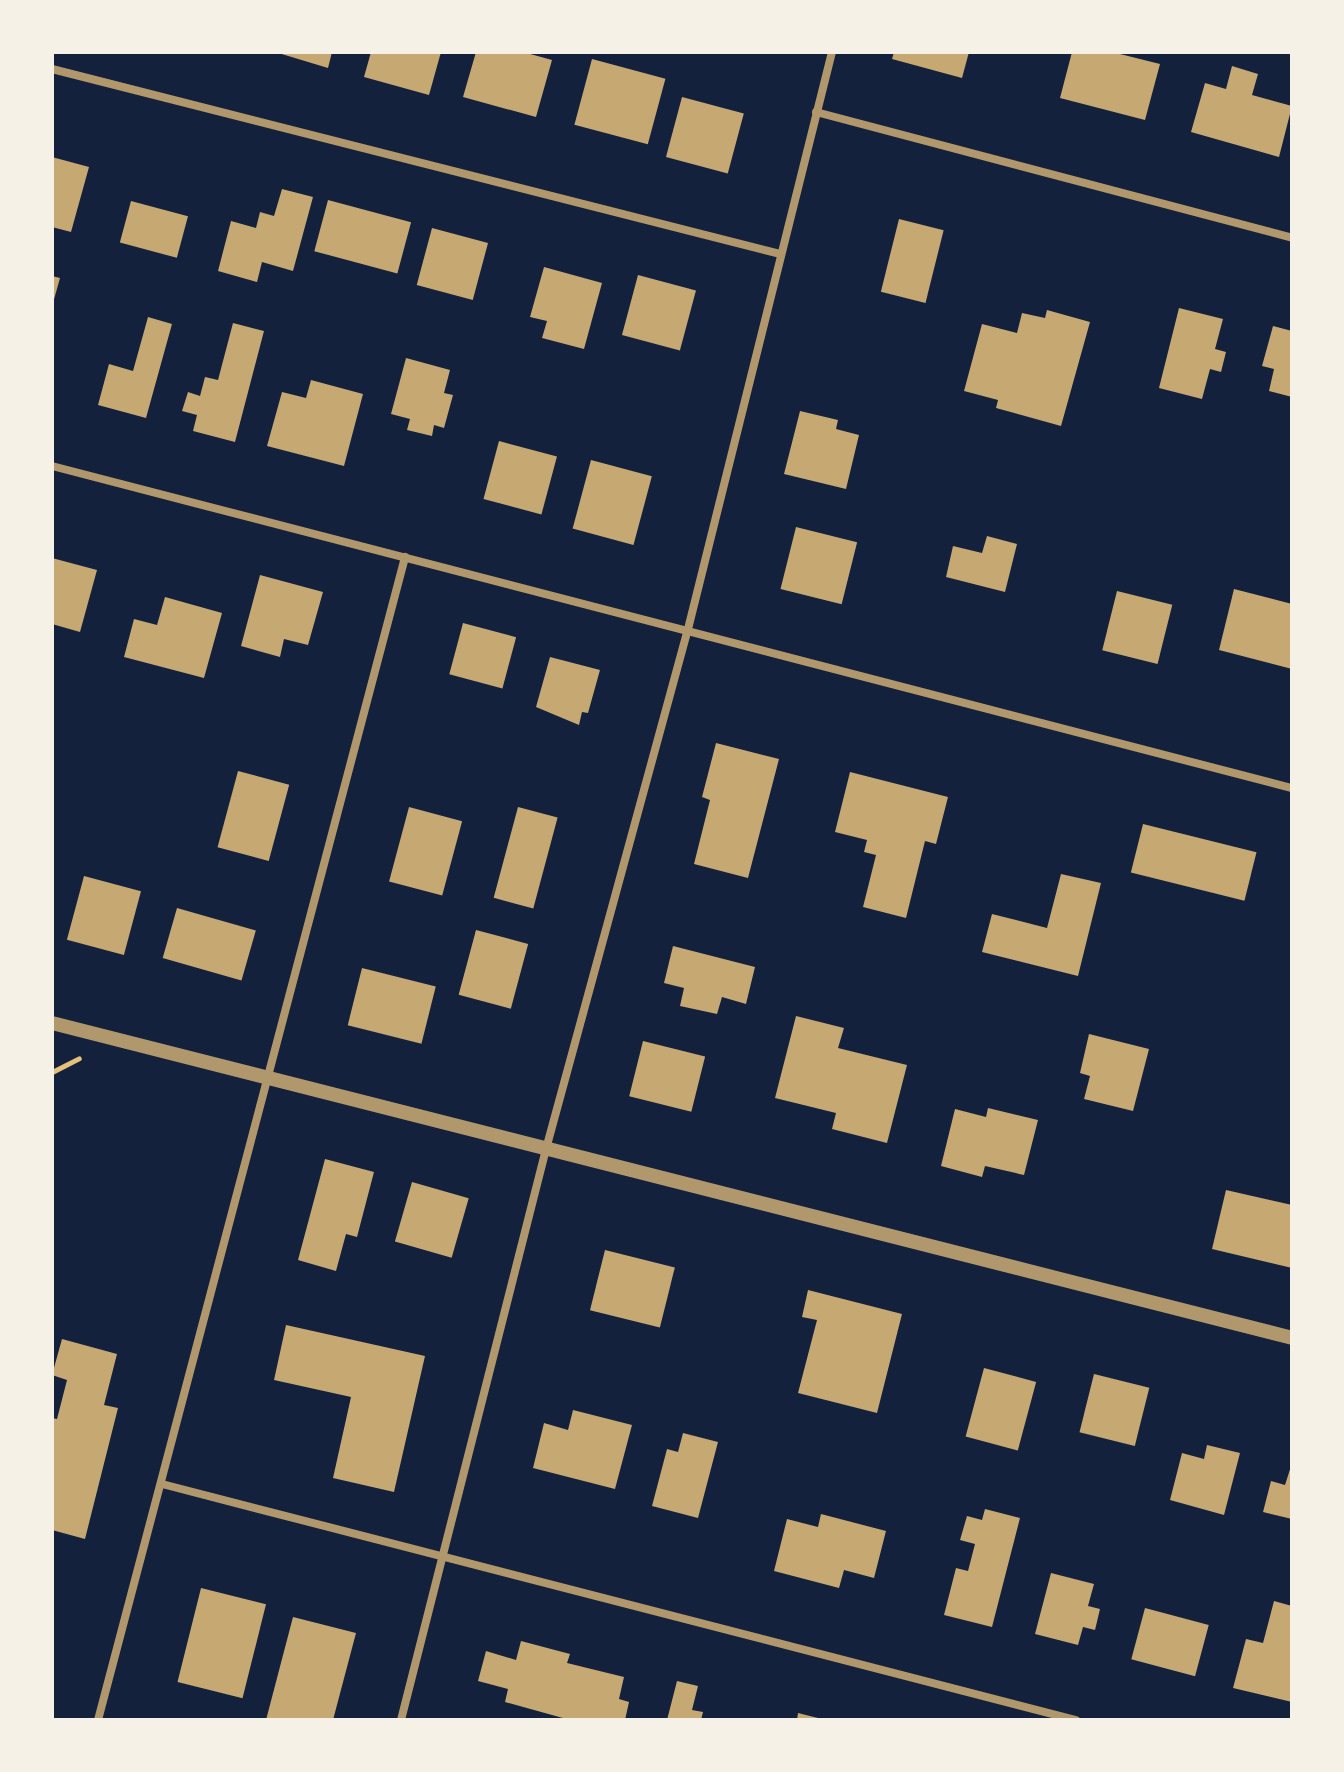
<!DOCTYPE html>
<style>
body{margin:0}
#map{position:relative;width:1344px;height:1772px;overflow:hidden;background:#14213d;font-family:Arial,sans-serif}
div>[style]{position:absolute}
.building>*{inset:0;background:#c6a872;transform-origin:0 0}
.path>*{height:5px;margin:-2.5px;padding:0 2.5px;transform-origin:2.5px;border-radius:2.5px;background:#e5c07b}
.minor>*{height:8px;margin:-4px;padding:0 4px;transform-origin:4px;border-radius:4px;background:#b1986c}
.tertiary>*{height:14px;margin:-7px;padding:0 7px;transform-origin:7px;border-radius:7px;background:#b1986c}
span{translate:-50% -50%;white-space:nowrap;text-align:center;line-height:1.15;-webkit-text-stroke:6px #f6f1e7;paint-order:stroke}
.frame{position:absolute;inset:0;border:54px solid #f6f1e7;pointer-events:none}
</style>
<div id="map">
<div class="building">
<i style="clip-path:polygon(275px 52px,332px 52px,328px 68px)"></i>
<i style="clip-path:polygon(371px 52px,441px 52px,429px 95px,364px 77px)"></i>
<i style="clip-path:polygon(476px 52px,523px 52px,552px 60px,536px 117px,463px 97px)"></i>
<i style="clip-path:polygon(894px 52px,969px 52px,962px 78px,892px 59px)"></i>
<i style="clip-path:polygon(1072px 52px,1112px 52px,1160px 64px,1145px 120px,1060px 98px)"></i>
<i style="left:592px;top:59px;width:76px;height:68px;rotate:15deg"></i>
<i style="clip-path:polygon(1232px 66px,1258px 74px,1252px 95px,1292px 106px,1279px 157px,1191px 132px,1205px 83px,1226px 89px)"></i>
<i style="left:682px;top:97px;width:64px;height:62px;rotate:15deg"></i>
<i style="clip-path:polygon(52px 157px,89px 167px,71px 232px,52px 227px)"></i>
<i style="clip-path:polygon(282px 189px,313px 197px,293px 271px,262px 262px,257px 282px,218px 271px,231px 221px,256px 228px,260px 212px,274px 216px)"></i>
<i style="left:328px;top:200px;width:86px;height:53px;rotate:15deg"></i>
<i style="left:131px;top:201px;width:59px;height:43px;rotate:15deg"></i>
<i style="left:899px;top:219px;width:46px;height:75px;rotate:14deg"></i>
<i style="left:432px;top:228px;width:58px;height:59px;rotate:15deg"></i>
<i style="clip-path:polygon(544px 267px,602px 283px,584px 349px,542px 338px,547px 321px,530px 317px)"></i>
<i style="left:638px;top:275px;width:60px;height:62px;rotate:15deg"></i>
<i style="clip-path:polygon(52px 276px,60px 278px,53px 303px,52px 303px)"></i>
<i style="clip-path:polygon(1179px 308px,1223px 319px,1215px 349px,1226px 352px,1221px 372px,1210px 369px,1202px 399px,1159px 388px)"></i>
<i style="clip-path:polygon(1047px 310px,1090px 322px,1061px 426px,996px 408px,998px 400px,964px 391px,982px 324px,1017px 333px,1022px 313px,1045px 318px)"></i>
<i style="clip-path:polygon(148px 317px,172px 324px,146px 418px,98px 405px,109px 364px,133px 371px)"></i>
<i style="clip-path:polygon(233px 323px,264px 331px,235px 442px,193px 431px,197px 415px,182px 411px,188px 392px,200px 396px,205px 377px,218px 380px)"></i>
<i style="clip-path:polygon(1273px 326px,1292px 331px,1292px 397px,1269px 391px,1274px 369px,1262px 366px)"></i>
<i style="clip-path:polygon(406px 358px,450px 370px,444px 393px,453px 395px,444px 428px,434px 425px,432px 436px,407px 430px,410px 419px,391px 414px)"></i>
<i style="clip-path:polygon(311px 380px,363px 394px,344px 466px,267px 446px,282px 392px,306px 398px)"></i>
<i style="clip-path:polygon(800px 411px,838px 420px,836px 429px,859px 435px,846px 489px,784px 474px)"></i>
<i style="left:499px;top:441px;width:60px;height:60px;rotate:15deg"></i>
<i style="left:591px;top:460px;width:63px;height:71px;rotate:15deg"></i>
<i style="left:796px;top:527px;width:63px;height:64px;rotate:14deg"></i>
<i style="clip-path:polygon(987px 536px,1017px 544px,1005px 592px,946px 577px,953px 546px,982px 553px)"></i>
<i style="clip-path:polygon(52px 558px,97px 570px,80px 632px,52px 624px)"></i>
<i style="clip-path:polygon(260px 575px,323px 592px,308px 645px,284px 639px,280px 657px,241px 646px)"></i>
<i style="clip-path:polygon(1234px 589px,1292px 604px,1292px 669px,1219px 650px)"></i>
<i style="left:1117px;top:591px;width:57px;height:61px;rotate:14deg"></i>
<i style="clip-path:polygon(165px 597px,222px 613px,204px 678px,124px 657px,134px 619px,157px 625px)"></i>
<i style="left:463px;top:623px;width:55px;height:53px;rotate:15deg"></i>
<i style="clip-path:polygon(550px 657px,600px 670px,588px 713px,582px 712px,579px 725px,536px 707px)"></i>
<i style="clip-path:polygon(716px 743px,779px 759px,748px 878px,694px 864px,710px 800px,702px 797px)"></i>
<i style="left:238px;top:771px;width:53px;height:79px;rotate:15deg"></i>
<i style="clip-path:polygon(850px 772px,948px 797px,936px 844px,925px 841px,906px 918px,863px 907px,876px 855px,864px 852px,867px 840px,835px 832px)"></i>
<i style="left:409px;top:807px;width:55px;height:77px;rotate:15deg"></i>
<i style="left:518px;top:807px;width:41px;height:94px;rotate:15deg"></i>
<i style="left:1143px;top:824px;width:117px;height:50px;rotate:14deg"></i>
<i style="clip-path:polygon(1061px 874px,1101px 883px,1078px 976px,982px 952px,992px 914px,1047px 928px)"></i>
<i style="left:84px;top:876px;width:59px;height:66px;rotate:15deg"></i>
<i style="left:177px;top:908px;width:82px;height:52px;rotate:16deg"></i>
<i style="left:476px;top:930px;width:54px;height:67px;rotate:15deg"></i>
<i style="clip-path:polygon(673px 946px,755px 967px,746px 1004px,722px 997px,717px 1014px,680px 1006px,684px 988px,664px 983px)"></i>
<i style="left:362px;top:968px;width:76px;height:59px;rotate:14deg"></i>
<i style="clip-path:polygon(796px 1016px,844px 1028px,838px 1048px,907px 1065px,887px 1143px,832px 1129px,836px 1113px,775px 1098px)"></i>
<i style="clip-path:polygon(1089px 1034px,1149px 1049px,1133px 1111px,1084px 1099px,1090px 1076px,1080px 1073px)"></i>
<i style="left:643px;top:1041px;width:64px;height:57px;rotate:14deg"></i>
<i style="clip-path:polygon(988px 1108px,1038px 1120px,1024px 1175px,985px 1166px,982px 1177px,941px 1166px,955px 1109px,986px 1117px)"></i>
<i style="clip-path:polygon(325px 1159px,374px 1172px,357px 1237px,346px 1234px,336px 1271px,298px 1260px)"></i>
<i style="left:412px;top:1182px;width:59px;height:62px;rotate:16deg"></i>
<i style="clip-path:polygon(1226px 1190px,1292px 1205px,1292px 1268px,1212px 1249px)"></i>
<i style="left:605px;top:1250px;width:72px;height:62px;rotate:14deg"></i>
<i style="clip-path:polygon(808px 1290px,902px 1314px,877px 1413px,798px 1393px,817px 1320px,802px 1317px)"></i>
<i style="clip-path:polygon(286px 1325px,425px 1356px,394px 1492px,333px 1478px,351px 1397px,274px 1380px)"></i>
<i style="clip-path:polygon(62px 1339px,117px 1354px,104px 1405px,118px 1408px,85px 1539px,52px 1530px,52px 1418px,57px 1419px,67px 1380px,52px 1375px)"></i>
<i style="left:984px;top:1368px;width:54px;height:71px;rotate:15deg"></i>
<i style="left:1094px;top:1374px;width:57px;height:60px;rotate:14deg"></i>
<i style="clip-path:polygon(573px 1410px,632px 1425px,615px 1489px,533px 1468px,544px 1423px,568px 1430px)"></i>
<i style="clip-path:polygon(683px 1433px,718px 1442px,698px 1518px,652px 1506px,667px 1449px,678px 1452px)"></i>
<i style="clip-path:polygon(1207px 1445px,1240px 1453px,1224px 1515px,1170px 1500px,1182px 1453px,1204px 1459px)"></i>
<i style="clip-path:polygon(1292px 1463px,1292px 1519px,1263px 1512px,1271px 1481px,1285px 1485px)"></i>
<i style="clip-path:polygon(985px 1509px,1020px 1518px,992px 1627px,944px 1615px,956px 1568px,968px 1571px,975px 1544px,960px 1540px,967px 1516px,982px 1520px)"></i>
<i style="clip-path:polygon(821px 1514px,886px 1531px,874px 1578px,844px 1570px,839px 1588px,774px 1571px,787px 1519px,818px 1527px)"></i>
<i style="clip-path:polygon(1051px 1573px,1094px 1584px,1088px 1606px,1100px 1609px,1095px 1630px,1083px 1627px,1078px 1645px,1035px 1634px)"></i>
<i style="left:201px;top:1588px;width:67px;height:97px;rotate:14deg"></i>
<i style="clip-path:polygon(1274px 1601px,1292px 1606px,1292px 1702px,1233px 1688px,1246px 1639px,1263px 1643px)"></i>
<i style="left:1145px;top:1608px;width:66px;height:53px;rotate:15deg"></i>
<i style="clip-path:polygon(293px 1617px,356px 1633px,333px 1720px,266px 1720px)"></i>
<i style="clip-path:polygon(521px 1641px,570px 1654px,567px 1663px,624px 1677px,619px 1699px,629px 1702px,625px 1720px,570px 1720px,505px 1702px,508px 1689px,478px 1681px,486px 1651px,516px 1660px)"></i>
<i style="clip-path:polygon(677px 1681px,698px 1686px,692px 1710px,703px 1712px,701px 1720px,667px 1720px)"></i>
<i style="clip-path:polygon(798px 1713px,822px 1719px,822px 1720px,797px 1720px)"></i>
</div>
<div class="path">
<i style="left:52px;top:1072px;width:30px;rotate:-27deg"></i>
</div>
<div class="minor">
<i style="left:52px;top:69px;width:751px;rotate:14.26deg"></i>
<i style="left:816px;top:112px;width:492px;rotate:14.8deg"></i>
<i style="left:52px;top:466px;width:1281px;rotate:14.56deg"></i>
<i style="left:162px;top:1484px;width:944px;rotate:14.48deg"></i>
<i style="left:98px;top:1720px;width:1203px;rotate:-75.21deg"></i>
<i style="left:401px;top:1720px;width:589px;rotate:-75.75deg"></i>
<i style="left:546px;top:1149px;width:539px;rotate:-74.73deg"></i>
<i style="left:688px;top:629px;width:595px;rotate:-75.99deg"></i>
</div>
<div class="tertiary">
<i style="left:52px;top:1023px;width:1279px;rotate:14.25deg"></i>
</div>
<div class="frame"></div>
</div>
